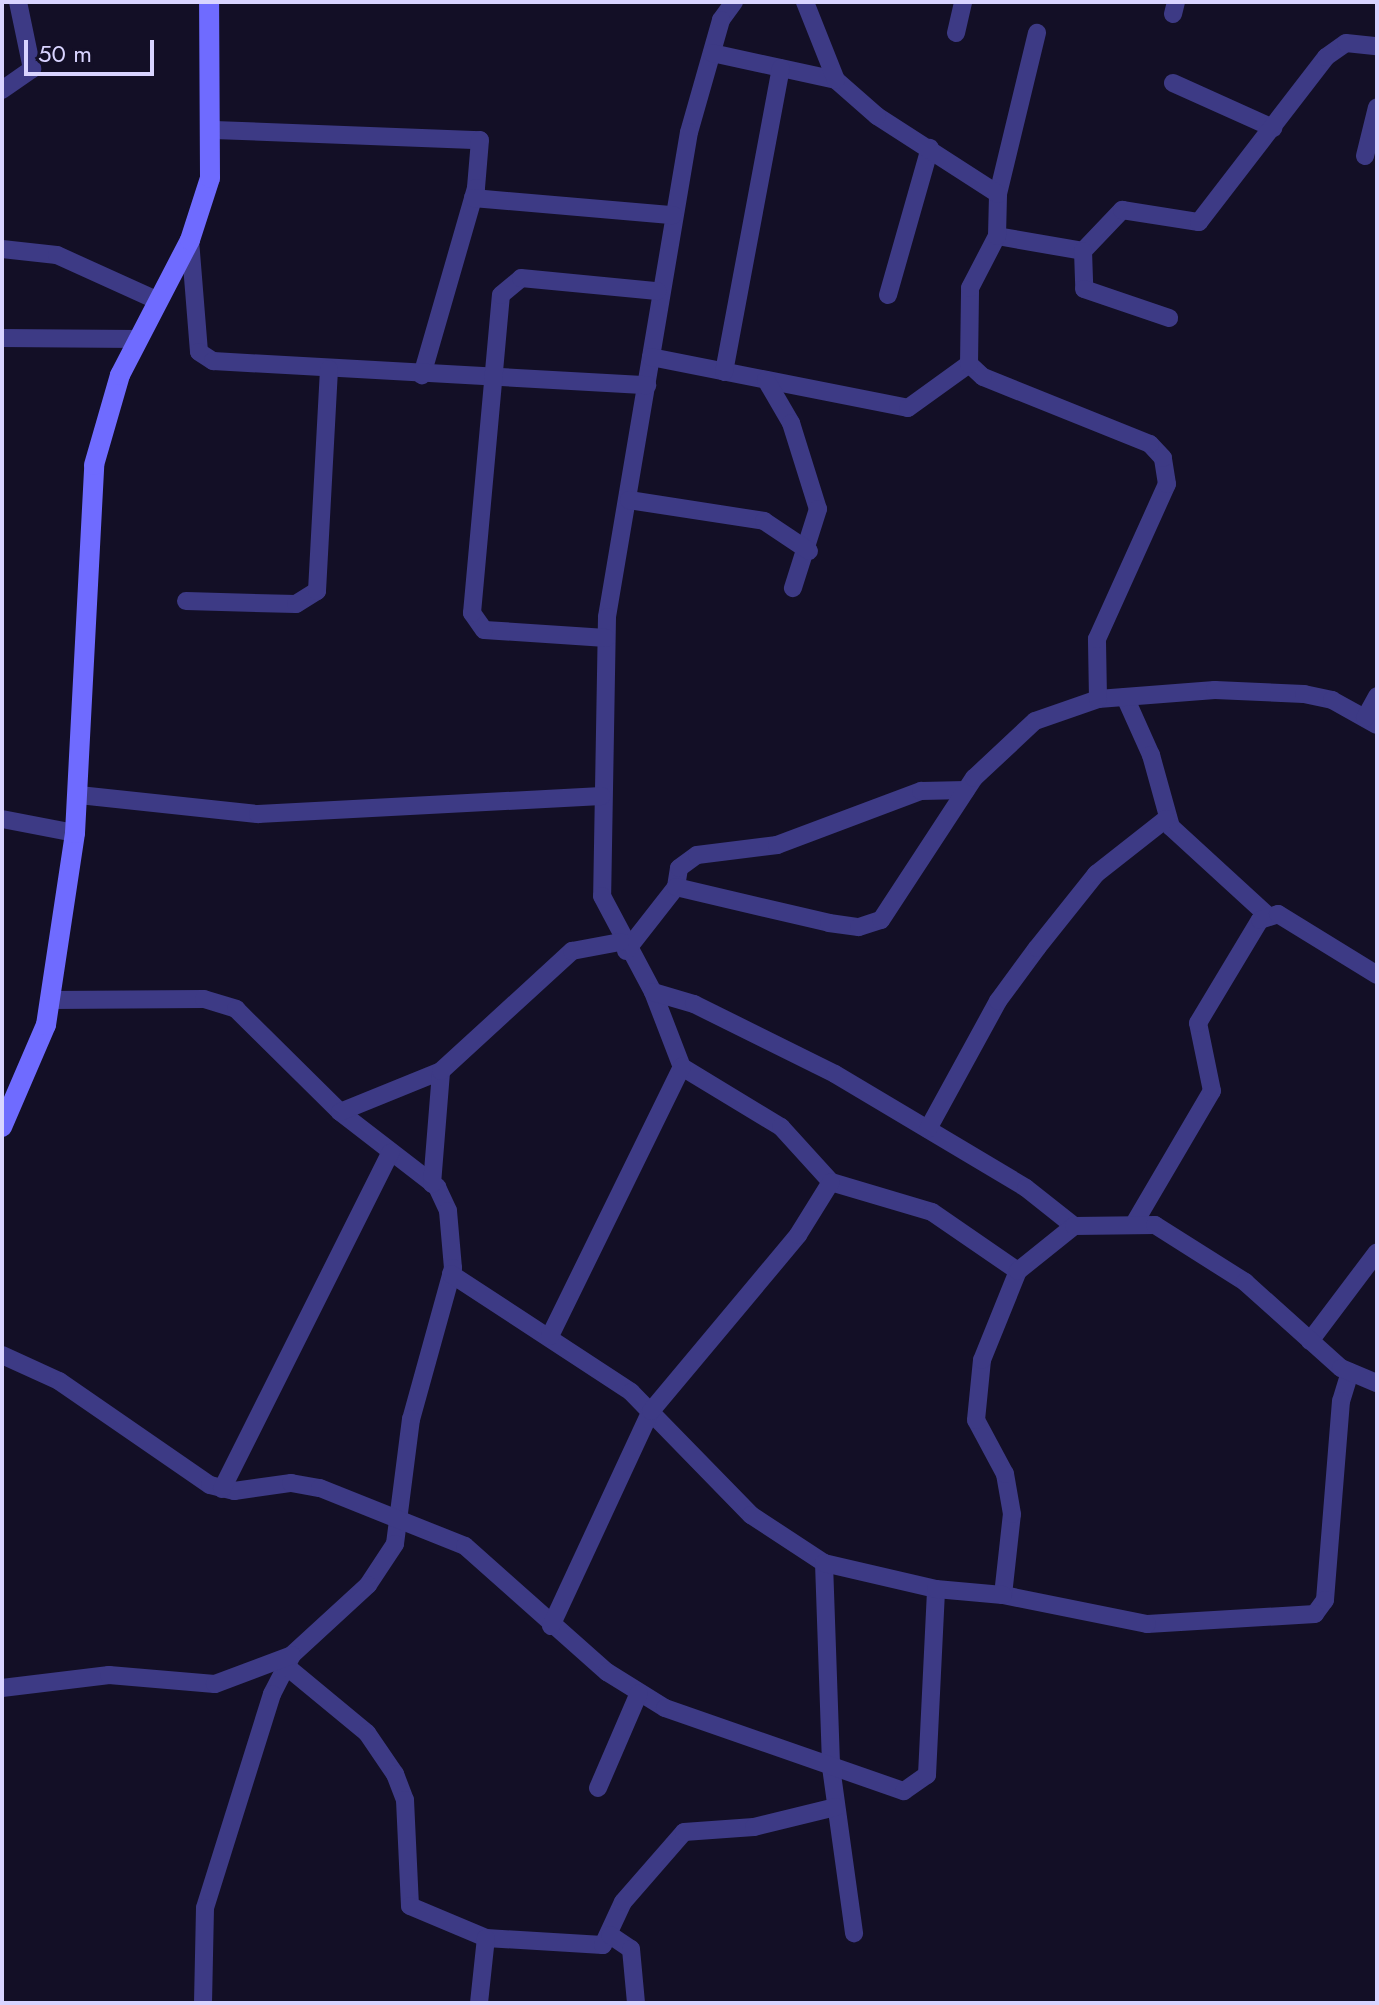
<!DOCTYPE html>
<style>
body{margin:0}
#map{position:relative;width:1379px;height:2005px;overflow:hidden;background:#130f26;font-family:Jost,sans-serif}
div>[style]{position:absolute}
.street>*{height:18px;margin:-9px;padding:0 9px;transform-origin:9px;border-radius:9px;background:#3d3a85}
.secondary>*{height:20px;margin:-10px;padding:0 10px;transform-origin:10px;border-radius:10px;background:#6f6bff}
span{translate:-50% -50%;white-space:nowrap;text-align:center;line-height:1.15;-webkit-text-stroke:7px #130f26;paint-order:stroke}
.frame{position:absolute;inset:0;border:4px solid #d9d4ff;pointer-events:none}
.scale{position:absolute;left:24px;top:40px;width:130px;height:36px;box-sizing:border-box;border:4px solid #d9d4ff;border-top:0;padding-left:10px;font-size:24px;line-height:28px;white-space:nowrap;color:#d9d4ff;-webkit-text-stroke:6px #130f26;paint-order:stroke}
</style>
<div id="map">
<div class="street">
<i style="left:734px;top:2px;width:22px;rotate:126deg"></i>
<i style="left:721px;top:20px;width:116px;rotate:105.9deg"></i>
<i style="left:689px;top:132px;width:492px;rotate:99.6deg"></i>
<i style="left:607px;top:617px;width:279px;rotate:91deg"></i>
<i style="left:602px;top:896px;width:109px;rotate:62deg"></i>
<i style="left:653px;top:992px;width:80px;rotate:68.9deg"></i>
<i style="left:682px;top:1067px;width:116px;rotate:31.2deg"></i>
<i style="left:781px;top:1127px;width:74px;rotate:47.7deg"></i>
<i style="left:831px;top:1182px;width:105px;rotate:16.5deg"></i>
<i style="left:932px;top:1212px;width:104px;rotate:34.5deg"></i>
<i style="left:1173px;top:14px;width:12px;rotate:-76deg"></i>
<i style="left:956px;top:33px;width:32px;rotate:-77deg"></i>
<i style="left:712px;top:53px;width:127px;rotate:12.3deg"></i>
<i style="left:1173px;top:83px;width:110px;rotate:24.2deg"></i>
<i style="left:2px;top:90px;width:37px;rotate:-35deg"></i>
<i style="left:32px;top:69px;width:68px;rotate:-101.8deg"></i>
<i style="left:214px;top:130px;width:266px;rotate:2.2deg"></i>
<i style="left:480px;top:140px;width:48px;rotate:94.8deg"></i>
<i style="left:476px;top:188px;width:195px;rotate:106.1deg"></i>
<i style="left:1365px;top:156px;width:50px;rotate:-76.2deg"></i>
<i style="left:998px;top:194px;width:166px;rotate:-76.4deg"></i>
<i style="left:473px;top:198px;width:201px;rotate:4.9deg"></i>
<i style="left:997px;top:236px;width:87px;rotate:9.9deg"></i>
<i style="left:1083px;top:251px;width:57px;rotate:-46.4deg"></i>
<i style="left:1122px;top:210px;width:78px;rotate:8.9deg"></i>
<i style="left:1199px;top:222px;width:208px;rotate:-52.4deg"></i>
<i style="left:1326px;top:57px;width:24px;rotate:-35deg"></i>
<i style="left:1346px;top:43px;width:31px;rotate:6deg"></i>
<i style="left:190px;top:240px;width:112px;rotate:85.4deg"></i>
<i style="left:199px;top:352px;width:17px;rotate:33deg"></i>
<i style="left:213px;top:361px;width:435px;rotate:3.2deg"></i>
<i style="left:2px;top:249px;width:55px;rotate:6.2deg"></i>
<i style="left:57px;top:255px;width:109px;rotate:24.4deg"></i>
<i style="left:1083px;top:251px;width:38px;rotate:88deg"></i>
<i style="left:1084px;top:289px;width:90px;rotate:18.8deg"></i>
<i style="left:888px;top:295px;width:153px;rotate:-74.1deg"></i>
<i style="left:2px;top:338px;width:136px;rotate:0.4deg"></i>
<i style="left:651px;top:357px;width:262px;rotate:11.2deg"></i>
<i style="left:908px;top:408px;width:75px;rotate:-35.8deg"></i>
<i style="left:724px;top:372px;width:309px;rotate:-79.4deg"></i>
<i style="left:766px;top:380px;width:50px;rotate:59.8deg"></i>
<i style="left:791px;top:423px;width:90px;rotate:72.6deg"></i>
<i style="left:818px;top:509px;width:83px;rotate:107.6deg"></i>
<i style="left:629px;top:500px;width:137px;rotate:8.8deg"></i>
<i style="left:764px;top:521px;width:54px;rotate:33.7deg"></i>
<i style="left:186px;top:601px;width:110px;rotate:1.6deg"></i>
<i style="left:296px;top:604px;width:25px;rotate:-32deg"></i>
<i style="left:317px;top:591px;width:222px;rotate:-86.9deg"></i>
<i style="left:606px;top:638px;width:122px;rotate:-176.2deg"></i>
<i style="left:484px;top:630px;width:21px;rotate:-125deg"></i>
<i style="left:472px;top:613px;width:319px;rotate:-84.8deg"></i>
<i style="left:501px;top:295px;width:26px;rotate:-40deg"></i>
<i style="left:521px;top:278px;width:137px;rotate:5.5deg"></i>
<i style="left:1125px;top:697px;width:64px;rotate:65.9deg"></i>
<i style="left:1151px;top:755px;width:75px;rotate:74.5deg"></i>
<i style="left:1171px;top:827px;width:130px;rotate:42.5deg"></i>
<i style="left:1098px;top:699px;width:117px;rotate:-4.4deg"></i>
<i style="left:1215px;top:690px;width:89px;rotate:2.6deg"></i>
<i style="left:1304px;top:694px;width:29px;rotate:12deg"></i>
<i style="left:1332px;top:700px;width:51px;rotate:29.1deg"></i>
<i style="left:1365px;top:718px;width:25px;rotate:-61deg"></i>
<i style="left:79px;top:795px;width:180px;rotate:6.1deg"></i>
<i style="left:258px;top:814px;width:344px;rotate:-3deg"></i>
<i style="left:2px;top:819px;width:74px;rotate:10.9deg"></i>
<i style="left:676px;top:887px;width:19px;rotate:-81deg"></i>
<i style="left:679px;top:868px;width:22px;rotate:-36deg"></i>
<i style="left:697px;top:855px;width:81px;rotate:-7.1deg"></i>
<i style="left:777px;top:845px;width:154px;rotate:-20.6deg"></i>
<i style="left:921px;top:791px;width:45px;rotate:-1.3deg"></i>
<i style="left:626px;top:951px;width:81px;rotate:-52deg"></i>
<i style="left:676px;top:887px;width:157px;rotate:13.2deg"></i>
<i style="left:829px;top:923px;width:30px;rotate:8deg"></i>
<i style="left:859px;top:927px;width:23px;rotate:-18deg"></i>
<i style="left:881px;top:920px;width:170px;rotate:-56.8deg"></i>
<i style="left:974px;top:778px;width:83px;rotate:-43.1deg"></i>
<i style="left:1035px;top:721px;width:67px;rotate:-19.2deg"></i>
<i style="left:1098px;top:699px;width:60px;rotate:-91deg"></i>
<i style="left:1097px;top:639px;width:170px;rotate:-65.7deg"></i>
<i style="left:1167px;top:484px;width:26px;rotate:-99deg"></i>
<i style="left:1163px;top:458px;width:19px;rotate:-133deg"></i>
<i style="left:1150px;top:444px;width:180px;rotate:-158.1deg"></i>
<i style="left:983px;top:377px;width:19px;rotate:-137deg"></i>
<i style="left:969px;top:364px;width:76px;rotate:-89.2deg"></i>
<i style="left:970px;top:288px;width:59px;rotate:-62.6deg"></i>
<i style="left:997px;top:236px;width:42px;rotate:-88.6deg"></i>
<i style="left:998px;top:194px;width:144px;rotate:-147.2deg"></i>
<i style="left:877px;top:116px;width:55px;rotate:-138.7deg"></i>
<i style="left:836px;top:80px;width:84px;rotate:-111.7deg"></i>
<i style="left:653px;top:992px;width:43px;rotate:16.3deg"></i>
<i style="left:694px;top:1004px;width:157px;rotate:26.4deg"></i>
<i style="left:835px;top:1074px;width:222px;rotate:30.8deg"></i>
<i style="left:1026px;top:1188px;width:61px;rotate:38.4deg"></i>
<i style="left:51px;top:1000px;width:153px;rotate:-0.4deg"></i>
<i style="left:204px;top:999px;width:34px;rotate:17deg"></i>
<i style="left:236px;top:1009px;width:146px;rotate:44.7deg"></i>
<i style="left:340px;top:1112px;width:123px;rotate:37.7deg"></i>
<i style="left:437px;top:1187px;width:26px;rotate:65deg"></i>
<i style="left:448px;top:1211px;width:57px;rotate:85deg"></i>
<i style="left:453px;top:1268px;width:157px;rotate:105.5deg"></i>
<i style="left:411px;top:1419px;width:126px;rotate:97.3deg"></i>
<i style="left:395px;top:1544px;width:49px;rotate:123.4deg"></i>
<i style="left:368px;top:1585px;width:103px;rotate:137.4deg"></i>
<i style="left:292px;top:1655px;width:44px;rotate:117.1deg"></i>
<i style="left:272px;top:1694px;width:224px;rotate:107.4deg"></i>
<i style="left:205px;top:1908px;width:95px;rotate:91.2deg"></i>
<i style="left:340px;top:1112px;width:109px;rotate:-22.1deg"></i>
<i style="left:928px;top:1129px;width:146px;rotate:-61.3deg"></i>
<i style="left:998px;top:1001px;width:66px;rotate:-53.7deg"></i>
<i style="left:1037px;top:948px;width:95px;rotate:-51.4deg"></i>
<i style="left:1096px;top:874px;width:89px;rotate:-38.2deg"></i>
<i style="left:432px;top:1184px;width:113px;rotate:-85.4deg"></i>
<i style="left:441px;top:1071px;width:178px;rotate:-42.5deg"></i>
<i style="left:572px;top:951px;width:49px;rotate:-10.6deg"></i>
<i style="left:1135px;top:1222px;width:152px;rotate:-59.6deg"></i>
<i style="left:1212px;top:1091px;width:69px;rotate:-101.6deg"></i>
<i style="left:1198px;top:1023px;width:120px;rotate:-59deg"></i>
<i style="left:1260px;top:920px;width:19px;rotate:-18deg"></i>
<i style="left:1278px;top:914px;width:116px;rotate:31.6deg"></i>
<i style="left:451px;top:1274px;width:215px;rotate:33.2deg"></i>
<i style="left:631px;top:1392px;width:172px;rotate:45.7deg"></i>
<i style="left:751px;top:1515px;width:87px;rotate:33.3deg"></i>
<i style="left:824px;top:1563px;width:204px;rotate:88deg"></i>
<i style="left:831px;top:1767px;width:168px;rotate:82.1deg"></i>
<i style="left:550px;top:1336px;width:300px;rotate:-63.9deg"></i>
<i style="left:1310px;top:1341px;width:111px;rotate:-53deg"></i>
<i style="left:2px;top:1355px;width:63px;rotate:24.5deg"></i>
<i style="left:59px;top:1381px;width:183px;rotate:34.6deg"></i>
<i style="left:210px;top:1485px;width:25px;rotate:14deg"></i>
<i style="left:234px;top:1491px;width:58px;rotate:-8deg"></i>
<i style="left:291px;top:1483px;width:29px;rotate:10deg"></i>
<i style="left:320px;top:1488px;width:156px;rotate:21.8deg"></i>
<i style="left:465px;top:1546px;width:190px;rotate:41.6deg"></i>
<i style="left:607px;top:1672px;width:68px;rotate:31.8deg"></i>
<i style="left:665px;top:1708px;width:253px;rotate:19.2deg"></i>
<i style="left:904px;top:1791px;width:28px;rotate:-35deg"></i>
<i style="left:927px;top:1775px;width:186px;rotate:-87.2deg"></i>
<i style="left:1350px;top:1372px;width:30px;rotate:107deg"></i>
<i style="left:1341px;top:1401px;width:200px;rotate:94.6deg"></i>
<i style="left:1325px;top:1600px;width:17px;rotate:126deg"></i>
<i style="left:1315px;top:1614px;width:168px;rotate:176.6deg"></i>
<i style="left:1147px;top:1624px;width:147px;rotate:-168.6deg"></i>
<i style="left:1003px;top:1595px;width:81px;rotate:-83.7deg"></i>
<i style="left:1012px;top:1514px;width:41px;rotate:-99.9deg"></i>
<i style="left:1005px;top:1474px;width:61px;rotate:-118.2deg"></i>
<i style="left:976px;top:1420px;width:60px;rotate:-84.3deg"></i>
<i style="left:982px;top:1360px;width:96px;rotate:-68deg"></i>
<i style="left:1018px;top:1271px;width:72px;rotate:-38.8deg"></i>
<i style="left:1074px;top:1226px;width:81px;rotate:-0.7deg"></i>
<i style="left:1155px;top:1225px;width:107px;rotate:32.3deg"></i>
<i style="left:1245px;top:1282px;width:129px;rotate:41.9deg"></i>
<i style="left:1341px;top:1368px;width:39px;rotate:23deg"></i>
<i style="left:222px;top:1489px;width:376px;rotate:-63.4deg"></i>
<i style="left:824px;top:1563px;width:115px;rotate:13.1deg"></i>
<i style="left:936px;top:1589px;width:67px;rotate:5.1deg"></i>
<i style="left:551px;top:1626px;width:237px;rotate:-65.1deg"></i>
<i style="left:651px;top:1411px;width:229px;rotate:-50.1deg"></i>
<i style="left:798px;top:1235px;width:62px;rotate:-58.1deg"></i>
<i style="left:286px;top:1666px;width:105px;rotate:39.6deg"></i>
<i style="left:367px;top:1733px;width:50px;rotate:55.7deg"></i>
<i style="left:395px;top:1774px;width:28px;rotate:69deg"></i>
<i style="left:405px;top:1800px;width:106px;rotate:87.3deg"></i>
<i style="left:410px;top:1906px;width:82px;rotate:22.8deg"></i>
<i style="left:486px;top:1938px;width:117px;rotate:3.4deg"></i>
<i style="left:603px;top:1945px;width:47px;rotate:-65.1deg"></i>
<i style="left:623px;top:1902px;width:93px;rotate:-48.9deg"></i>
<i style="left:684px;top:1832px;width:70px;rotate:-4.1deg"></i>
<i style="left:754px;top:1827px;width:84px;rotate:-13.7deg"></i>
<i style="left:2px;top:1688px;width:108px;rotate:-6.9deg"></i>
<i style="left:109px;top:1675px;width:106px;rotate:4.9deg"></i>
<i style="left:215px;top:1684px;width:82px;rotate:-20.6deg"></i>
<i style="left:598px;top:1788px;width:103px;rotate:-66.7deg"></i>
<i style="left:610px;top:1935px;width:25px;rotate:34deg"></i>
<i style="left:631px;top:1949px;width:54px;rotate:84.7deg"></i>
<i style="left:479px;top:2003px;width:65px;rotate:-83.9deg"></i>
</div>
<div class="secondary">
<i style="left:2px;top:1127px;width:111px;rotate:-66.7deg"></i>
<i style="left:46px;top:1025px;width:194px;rotate:-81.4deg"></i>
<i style="left:75px;top:833px;width:368px;rotate:-87deg"></i>
<i style="left:94px;top:465px;width:94px;rotate:-73.9deg"></i>
<i style="left:120px;top:375px;width:152px;rotate:-62.6deg"></i>
<i style="left:190px;top:240px;width:65px;rotate:-72.1deg"></i>
<i style="left:210px;top:178px;width:176px;rotate:-90.3deg"></i>
</div>
<div class="frame"></div>
<div class="scale">50 m</div>
</div>
